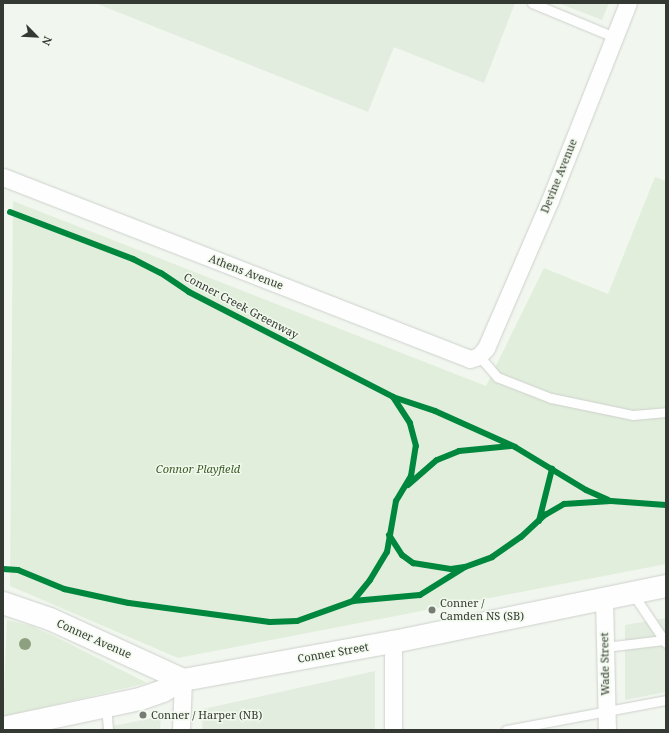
<!DOCTYPE html>
<style>
body{margin:0}
#map{position:relative;width:669px;height:733px;overflow:hidden;background:#f1f6ef;font-family:"Noto Serif",serif}
div>[style]{position:absolute}
.built>*{inset:0;background:#e3eddf}
.green>*{inset:0;background:#e2eedc}
.roads{filter:drop-shadow(0 0 1px #cdd1cc) drop-shadow(0 0 1px #cdd1cc)}
.lane>*{height:9px;margin:-4.5px;padding:0 4.5px;transform-origin:4.5px;border-radius:4.5px;background:#fdfefd}
.street>*{height:17px;margin:-8.5px;padding:0 8.5px;transform-origin:8.5px;border-radius:8.5px;background:#fdfefd}
.secondary>*{height:22px;margin:-11px;padding:0 11px;transform-origin:11px;border-radius:11px;background:#fdfefd}
.cycleway>*{height:6px;margin:-3px;padding:0 3px;transform-origin:3px;border-radius:3px;background:#00873e}
.trees>*{width:12px;height:12px;margin:-6px;border-radius:50%;background:#8da181}
.dots>*{width:11px;height:11px;translate:-50% -50%;box-sizing:border-box;border:2px solid #f0f9ec;border-radius:50%}
span{translate:-50% -50%;white-space:nowrap;text-align:center;line-height:1.15;-webkit-text-stroke:3px #f0f9ec;paint-order:stroke}
.street-label{font-size:11px;color:#353933}
.park-label{font-size:11px;color:#3c5b27;font-style:italic}
.poi-label{font-size:11px;color:#353933}
.left{translate:0 -50%;text-align:left}
.frame{position:absolute;inset:0;border:4px solid #353933;pointer-events:none}
.north{position:absolute;left:16px;top:16px;width:40px;height:40px;-webkit-text-stroke:3px #f0f9ec;paint-order:stroke;rotate:114deg;font-size:11px;font-weight:700;line-height:16px;text-align:center;color:#353933}
.north::after{content:'';display:block;margin:auto;width:14px;height:18px;background:#353933;clip-path:polygon(50% 0,100% 100%,50% 72%,0 100%)}
</style>
<div id="map">
<div class="built">
<i style="clip-path:polygon(95px 3px,515px 3px,484px 83px,394px 47px,368px 112px)"></i>
<i style="clip-path:polygon(558px 3px,609px 3px,602px 20px)"></i>
<i style="clip-path:polygon(666px 618px,666px 692px,625px 700px,625px 625px)"></i>
<i style="clip-path:polygon(375px 671px,375px 730px,202px 730px,203px 709px)"></i>
<i style="clip-path:polygon(161px 716px,160px 730px,94px 730px)"></i>
</div>
<div class="green">
<i style="clip-path:polygon(655px 177px,666px 181px,666px 564px,178px 658px,10px 586px,13px 201px,486px 386px,544px 268px,608px 294px)"></i>
<i style="clip-path:polygon(7px 620px,32px 626px,54px 636px,147px 683px,3px 717px)"></i>
</div>
<div class="roads">
<div class="lane">
<i style="left:532px;top:3px;width:89px;rotate:22.5deg"></i>
<i style="left:479px;top:356px;width:28px;rotate:49deg"></i>
<i style="left:497px;top:377px;width:58px;rotate:21.3deg"></i>
<i style="left:551px;top:398px;width:84px;rotate:11.7deg"></i>
<i style="left:633px;top:415px;width:33px;rotate:-5deg"></i>
<i style="left:633px;top:594px;width:59px;rotate:56deg"></i>
<i style="left:605px;top:647px;width:59px;rotate:-6.8deg"></i>
<i style="left:106px;top:706px;width:24px;rotate:85deg"></i>
<i style="left:506px;top:730px;width:163px;rotate:-10.6deg"></i>
</div>
<div class="street">
<i style="left:3px;top:177px;width:501px;rotate:21.29deg"></i>
<i style="left:470px;top:359px;width:9px;rotate:-18deg"></i>
<i style="left:479px;top:356px;width:11px;rotate:-49deg"></i>
<i style="left:486px;top:348px;width:161px;rotate:-66.6deg"></i>
<i style="left:550px;top:200px;width:212px;rotate:-68.4deg"></i>
<i style="left:604px;top:598px;width:132px;rotate:88.7deg"></i>
<i style="left:393px;top:642px;width:88px;rotate:90deg"></i>
<i style="left:181px;top:730px;width:50px;rotate:-87.7deg"></i>
</div>
<div class="secondary">
<i style="left:3px;top:603px;width:50px;rotate:18.8deg"></i>
<i style="left:50px;top:619px;width:146px;rotate:24.6deg"></i>
<i style="left:3px;top:728px;width:140px;rotate:-12deg"></i>
<i style="left:140px;top:699px;width:24px;rotate:-19deg"></i>
<i style="left:163px;top:691px;width:23px;rotate:-29deg"></i>
<i style="left:183px;top:680px;width:213px;rotate:-10.3deg"></i>
<i style="left:393px;top:642px;width:279px;rotate:-11.6deg"></i>
</div>
</div>
<div class="cycleway">
<i style="left:10px;top:212px;width:132px;rotate:20.9deg"></i>
<i style="left:133px;top:259px;width:31px;rotate:27deg"></i>
<i style="left:161px;top:273px;width:34px;rotate:34deg"></i>
<i style="left:189px;top:292px;width:229px;rotate:27.2deg"></i>
<i style="left:393px;top:397px;width:44px;rotate:18.4deg"></i>
<i style="left:435px;top:411px;width:88px;rotate:24.2deg"></i>
<i style="left:515px;top:447px;width:83px;rotate:31.2deg"></i>
<i style="left:586px;top:490px;width:24px;rotate:24deg"></i>
<i style="left:408px;top:485px;width:38px;rotate:-41deg"></i>
<i style="left:437px;top:460px;width:24px;rotate:-22deg"></i>
<i style="left:459px;top:451px;width:52px;rotate:-5.5deg"></i>
<i style="left:539px;top:521px;width:54px;rotate:-76deg"></i>
<i style="left:389px;top:535px;width:24px;rotate:57deg"></i>
<i style="left:402px;top:555px;width:14px;rotate:36deg"></i>
<i style="left:413px;top:563px;width:38px;rotate:9deg"></i>
<i style="left:451px;top:569px;width:12px;rotate:-9deg"></i>
<i style="left:3px;top:569px;width:15px;rotate:4deg"></i>
<i style="left:18px;top:570px;width:50px;rotate:22.4deg"></i>
<i style="left:64px;top:589px;width:66px;rotate:12.2deg"></i>
<i style="left:129px;top:603px;width:142px;rotate:7.7deg"></i>
<i style="left:270px;top:622px;width:27px;rotate:-2deg"></i>
<i style="left:297px;top:621px;width:59px;rotate:-19.7deg"></i>
<i style="left:353px;top:601px;width:67px;rotate:-5.1deg"></i>
<i style="left:420px;top:595px;width:53px;rotate:-31.9deg"></i>
<i style="left:465px;top:567px;width:29px;rotate:-20deg"></i>
<i style="left:492px;top:557px;width:35px;rotate:-35deg"></i>
<i style="left:521px;top:537px;width:33px;rotate:-43deg"></i>
<i style="left:545px;top:515px;width:22px;rotate:-30deg"></i>
<i style="left:564px;top:504px;width:47px;rotate:-3.7deg"></i>
<i style="left:611px;top:501px;width:55px;rotate:4.2deg"></i>
<i style="left:353px;top:601px;width:27px;rotate:-51deg"></i>
<i style="left:370px;top:580px;width:33px;rotate:-59deg"></i>
<i style="left:387px;top:552px;width:52px;rotate:-80deg"></i>
<i style="left:396px;top:501px;width:29px;rotate:-59deg"></i>
<i style="left:411px;top:476px;width:30px;rotate:-81deg"></i>
<i style="left:416px;top:446px;width:24px;rotate:-105deg"></i>
<i style="left:410px;top:423px;width:31px;rotate:-123deg"></i>
</div>
<div class="trees">
<i style="left:25px;top:644px"></i>
</div>
<div class="dots">
<i style="left:432px;top:610px;background:#777b75"></i>
<i style="left:143px;top:715px;background:#777b75"></i>
</div>
<div class="street-label">
<span style="left:559px;top:176px;rotate:-68deg">Devine Avenue</span>
<span style="left:246px;top:272px;rotate:21deg">Athens Avenue</span>
<span style="left:241px;top:306px;rotate:28deg">Conner Creek Greenway</span>
<span style="left:94px;top:639px;rotate:24deg">Conner Avenue</span>
<span style="left:333px;top:653px;rotate:-10deg">Conner Street</span>
<span style="left:605px;top:664px;rotate:-91deg">Wade Street</span>
</div>
<div class="park-label">
<span style="left:198px;top:469px">Connor Playfield</span>
</div>
<div class="poi-label">
<span class="left" style="left:440px;top:610px">Conner /<br>Camden NS (SB)</span>
<span class="left" style="left:151px;top:715px">Conner / Harper (NB)</span>
</div>
<div class="frame"></div>
<div class="north">N</div>
</div>
